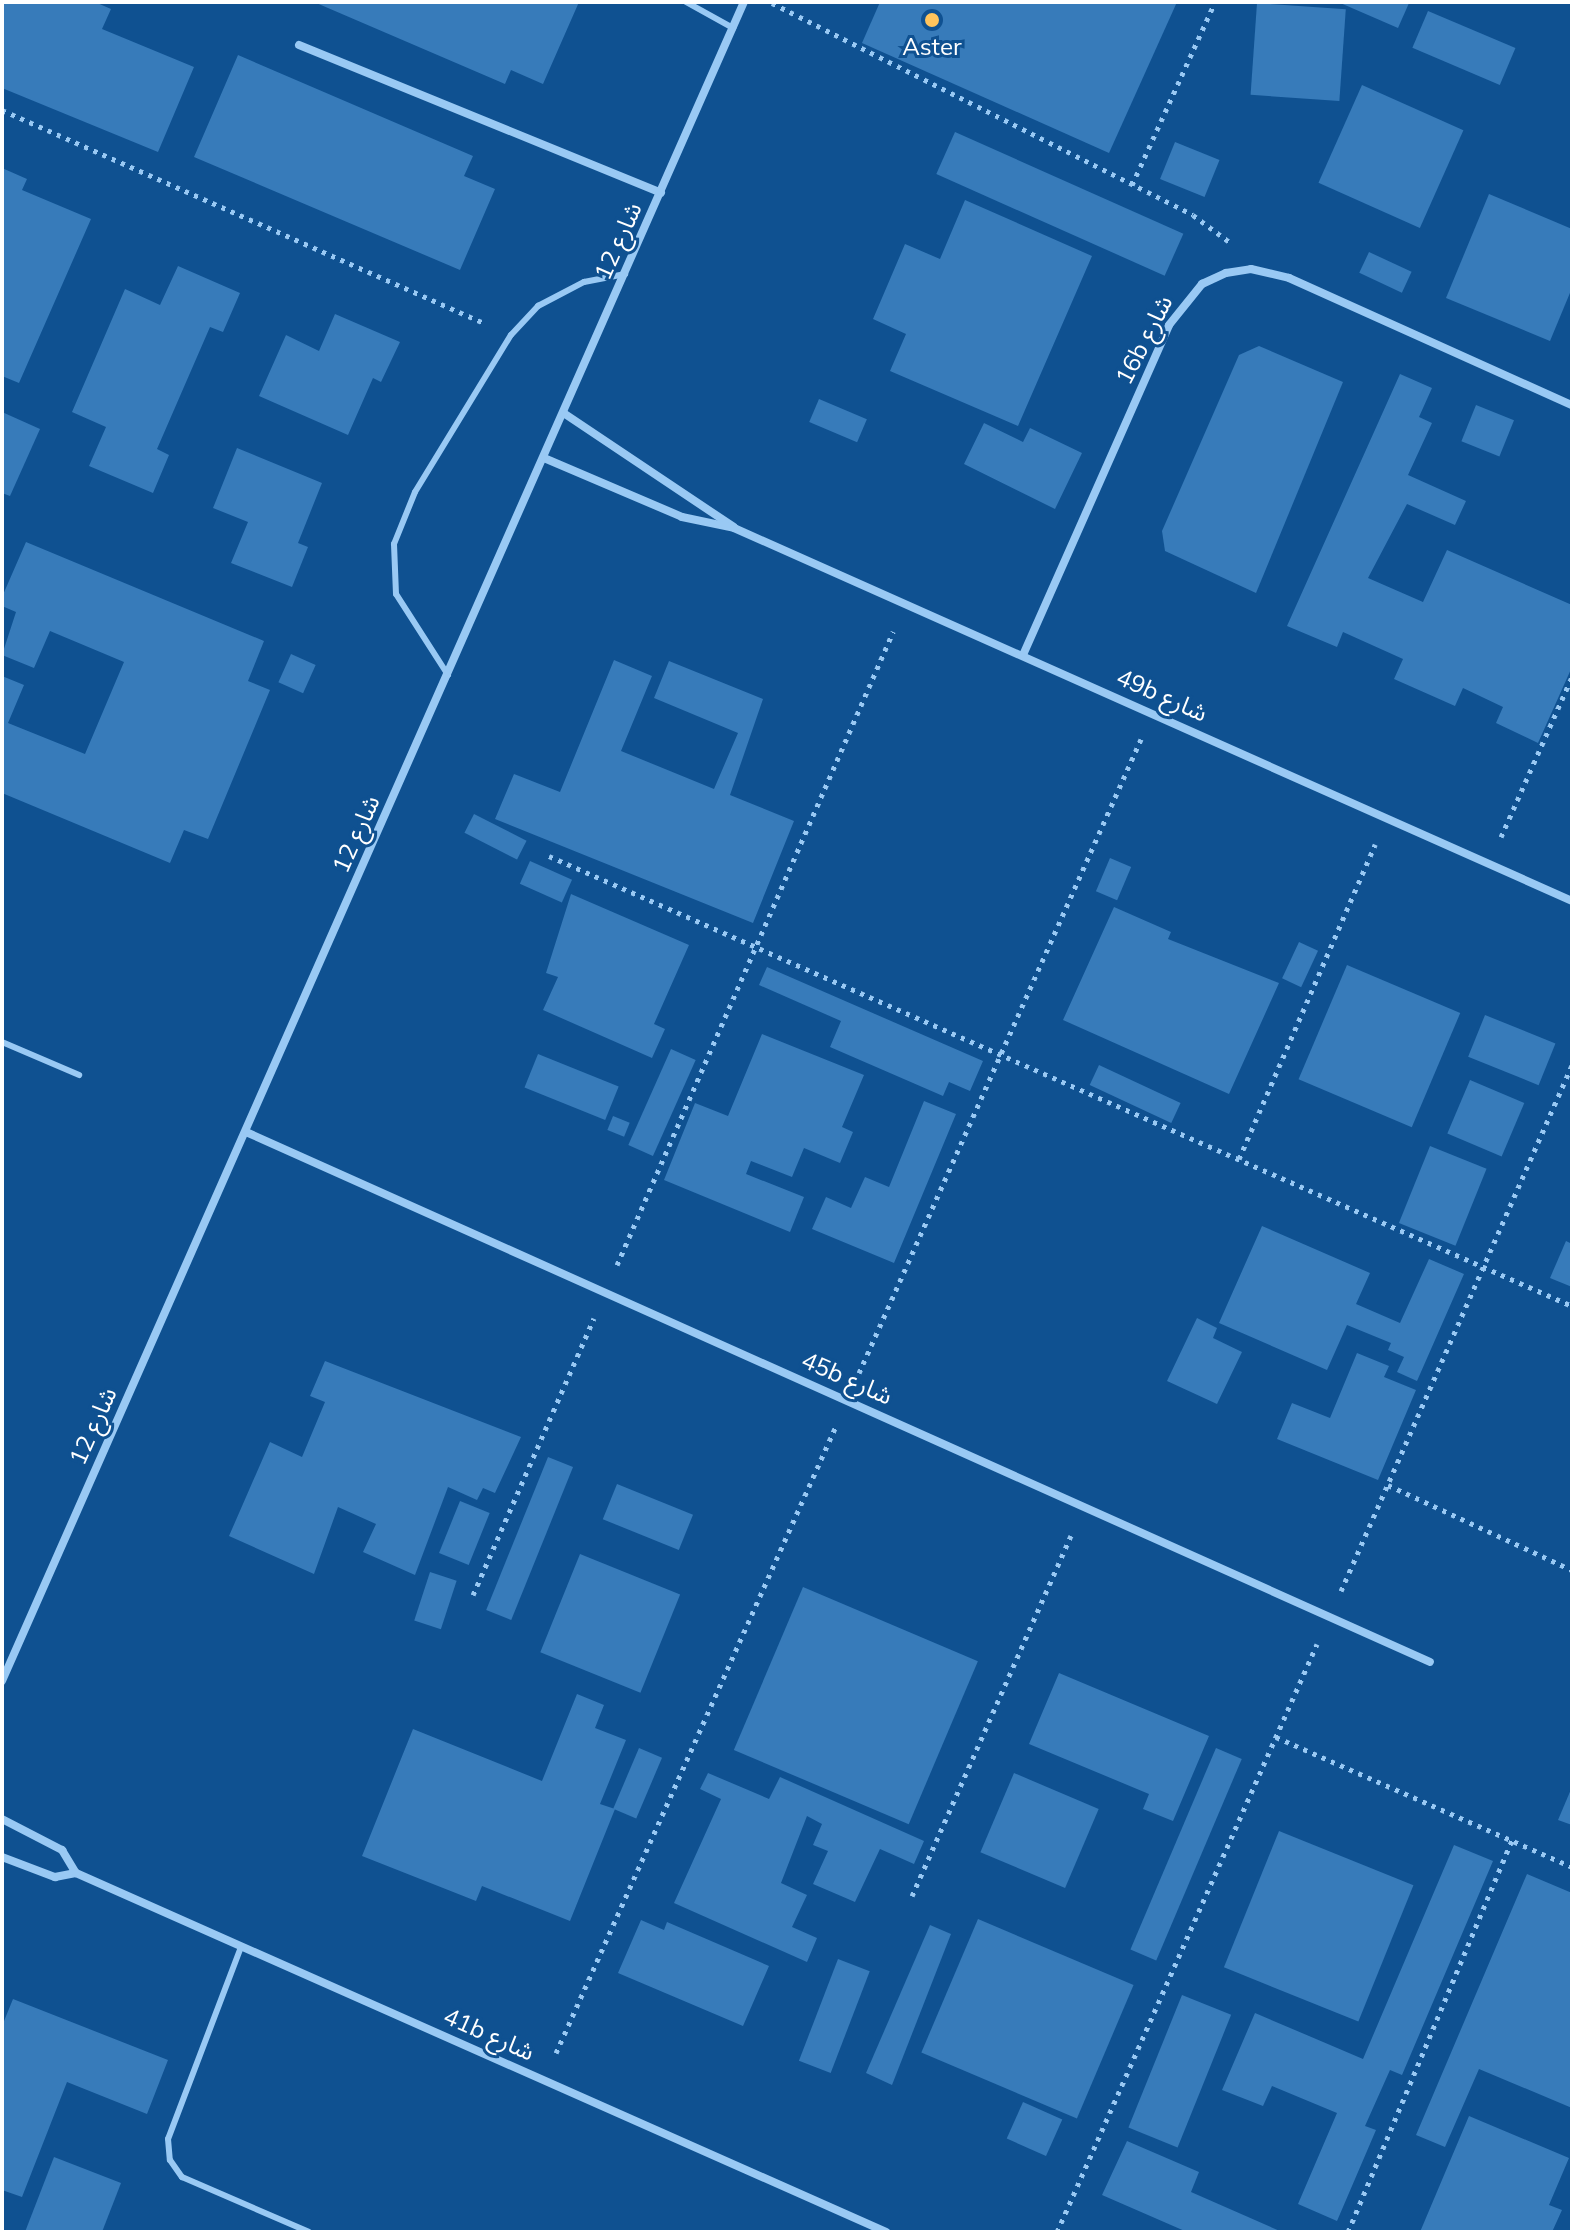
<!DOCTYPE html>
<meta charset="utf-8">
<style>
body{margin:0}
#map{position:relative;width:1574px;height:2234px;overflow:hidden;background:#0f5191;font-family:Mulish,"Noto Sans Arabic",sans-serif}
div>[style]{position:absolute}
.building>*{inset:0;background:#377bba;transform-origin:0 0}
.path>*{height:5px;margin-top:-2.5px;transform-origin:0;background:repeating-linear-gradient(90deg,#99c9f4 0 4px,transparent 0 10px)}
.lane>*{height:6px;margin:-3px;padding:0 3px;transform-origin:3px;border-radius:3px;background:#99c9f4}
.street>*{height:8px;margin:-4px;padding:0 4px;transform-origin:4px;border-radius:4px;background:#99c9f4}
.dots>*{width:22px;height:22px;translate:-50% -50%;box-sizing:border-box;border:4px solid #0f5191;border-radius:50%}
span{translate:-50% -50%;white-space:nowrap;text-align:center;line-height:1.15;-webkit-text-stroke:6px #0f5191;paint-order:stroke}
.poi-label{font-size:24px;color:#fff}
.street-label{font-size:24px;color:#fff}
.frame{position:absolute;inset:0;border:4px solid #fff;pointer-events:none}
</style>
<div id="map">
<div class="building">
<i style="clip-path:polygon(2px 2px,95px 2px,111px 9px,102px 29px,194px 67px,158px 152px,2px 88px)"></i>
<i style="clip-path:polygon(314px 2px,579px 2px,543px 84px,511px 70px,505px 84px)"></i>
<i style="clip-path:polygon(880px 2px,1177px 2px,1109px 153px,862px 43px)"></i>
<i style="clip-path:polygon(1338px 2px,1407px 2px,1409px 3px,1398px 28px)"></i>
<i style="left:1257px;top:3px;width:89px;height:92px;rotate:4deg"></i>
<i style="left:1428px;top:11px;width:95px;height:40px;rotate:23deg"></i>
<i style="clip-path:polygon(238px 55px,473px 156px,464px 176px,495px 189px,460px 270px,194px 157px)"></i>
<i style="left:1362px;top:85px;width:111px;height:107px;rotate:24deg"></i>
<i style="left:955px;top:132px;width:250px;height:46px;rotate:24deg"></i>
<i style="left:1175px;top:142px;width:48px;height:40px;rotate:22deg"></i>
<i style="clip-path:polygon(2px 168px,27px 179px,22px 190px,91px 219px,19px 383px,2px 376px)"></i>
<i style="clip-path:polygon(1489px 194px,1572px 229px,1572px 288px,1550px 341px,1446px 298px)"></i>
<i style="clip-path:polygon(965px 200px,1092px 256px,1018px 426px,890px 371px,906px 334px,873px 319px,905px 244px,940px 259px)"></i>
<i style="left:1369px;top:252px;width:47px;height:23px;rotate:25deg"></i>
<i style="clip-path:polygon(178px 266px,240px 293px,223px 332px,210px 327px,157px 449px,169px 455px,153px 493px,89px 466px,106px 427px,72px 412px,125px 289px,160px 305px)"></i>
<i style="clip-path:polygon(335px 314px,400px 342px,381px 382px,373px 378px,348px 435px,259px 396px,286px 335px,319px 351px)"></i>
<i style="clip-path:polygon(1259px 346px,1343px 382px,1256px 593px,1165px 551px,1162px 531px,1239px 355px)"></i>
<i style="clip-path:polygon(1400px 374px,1432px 388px,1419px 417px,1432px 423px,1408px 475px,1466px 501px,1455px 525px,1407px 504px,1368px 578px,1423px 602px,1447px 550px,1572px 605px,1572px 667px,1538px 743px,1496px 723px,1503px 707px,1463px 688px,1455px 706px,1394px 679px,1403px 659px,1343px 632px,1337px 647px,1287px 626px)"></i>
<i style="left:819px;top:399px;width:52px;height:25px;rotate:23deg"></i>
<i style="left:1476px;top:405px;width:41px;height:39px;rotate:22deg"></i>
<i style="clip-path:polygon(2px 412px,40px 429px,10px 496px,2px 493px)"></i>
<i style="clip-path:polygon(984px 423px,1023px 442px,1030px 428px,1082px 453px,1055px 509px,964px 464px)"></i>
<i style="clip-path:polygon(237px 448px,322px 483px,298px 543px,308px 547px,292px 587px,231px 563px,248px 522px,213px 508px)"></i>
<i style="clip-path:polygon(26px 542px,264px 641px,248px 681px,270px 690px,208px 839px,184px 830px,170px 863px,2px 793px,2px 676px,24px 685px,8px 723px,85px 754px,124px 662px,50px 631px,34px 668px,2px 655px,16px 612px,2px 606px,2px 597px)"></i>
<i style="left:291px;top:654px;width:27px;height:31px;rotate:24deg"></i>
<i style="clip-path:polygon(614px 660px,652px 676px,621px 751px,714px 789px,738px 733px,654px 698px,669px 661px,763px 699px,730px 795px,794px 821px,753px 923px,495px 819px,514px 774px,560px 792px)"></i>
<i style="left:474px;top:814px;width:59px;height:21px;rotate:27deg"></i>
<i style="left:1110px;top:858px;width:23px;height:36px;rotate:23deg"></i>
<i style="left:530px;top:861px;width:46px;height:25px;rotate:24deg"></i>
<i style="clip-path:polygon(571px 894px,689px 945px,654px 1024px,665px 1029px,652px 1058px,543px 1010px,558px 977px,546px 973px)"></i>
<i style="clip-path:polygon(1114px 907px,1171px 932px,1168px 939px,1279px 983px,1229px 1094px,1063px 1020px)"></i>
<i style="left:1299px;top:942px;width:21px;height:40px;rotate:25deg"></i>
<i style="left:1347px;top:965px;width:123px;height:124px;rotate:23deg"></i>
<i style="clip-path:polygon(767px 967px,983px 1061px,970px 1091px,949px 1082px,943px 1096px,830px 1047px,841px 1021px,759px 985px)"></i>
<i style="left:1485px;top:1015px;width:76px;height:45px;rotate:22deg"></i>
<i style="clip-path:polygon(762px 1034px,864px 1075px,842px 1127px,853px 1132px,840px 1163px,804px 1148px,792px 1177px,751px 1161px,746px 1174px,804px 1197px,790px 1232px,664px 1180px,695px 1103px,728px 1116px)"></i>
<i style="left:671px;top:1049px;width:27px;height:105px;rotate:24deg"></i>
<i style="left:538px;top:1054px;width:87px;height:36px;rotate:22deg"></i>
<i style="left:1099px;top:1065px;width:90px;height:22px;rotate:25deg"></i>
<i style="left:1470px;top:1080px;width:59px;height:58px;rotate:23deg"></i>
<i style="clip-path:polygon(924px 1101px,956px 1114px,894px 1263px,812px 1229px,826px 1197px,851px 1208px,865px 1177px,889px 1187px)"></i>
<i style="left:613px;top:1116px;width:18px;height:15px;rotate:22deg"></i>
<i style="left:1430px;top:1146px;width:61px;height:83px;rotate:22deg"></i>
<i style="clip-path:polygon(1262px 1226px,1370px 1273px,1356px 1304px,1400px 1323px,1429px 1259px,1464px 1274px,1417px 1381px,1397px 1372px,1404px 1357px,1388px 1350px,1391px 1343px,1347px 1325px,1327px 1370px,1219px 1323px)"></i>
<i style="clip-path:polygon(1566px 1241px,1572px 1244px,1572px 1287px,1550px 1278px)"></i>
<i style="clip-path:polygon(1197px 1318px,1217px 1328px,1213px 1338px,1242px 1352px,1217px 1404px,1167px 1381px)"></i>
<i style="clip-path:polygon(1357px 1353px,1389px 1366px,1384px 1377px,1416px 1390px,1378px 1480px,1277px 1439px,1292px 1403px,1330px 1418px)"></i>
<i style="clip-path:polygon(325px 1361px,521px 1437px,495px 1493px,483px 1488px,477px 1500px,448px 1487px,415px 1575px,363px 1552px,376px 1524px,338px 1507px,314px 1574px,229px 1536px,270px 1442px,302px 1457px,325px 1402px,310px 1396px)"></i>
<i style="left:548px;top:1457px;width:27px;height:165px;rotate:22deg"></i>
<i style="left:617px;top:1484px;width:82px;height:38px;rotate:22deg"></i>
<i style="left:460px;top:1501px;width:32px;height:56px;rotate:22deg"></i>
<i style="left:580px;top:1554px;width:108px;height:106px;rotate:22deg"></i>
<i style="left:430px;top:1572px;width:28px;height:51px;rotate:18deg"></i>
<i style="left:803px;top:1587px;width:190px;height:177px;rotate:23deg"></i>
<i style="clip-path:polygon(1059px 1673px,1209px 1736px,1173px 1821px,1143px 1809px,1149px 1794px,1029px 1744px)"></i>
<i style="clip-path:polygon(577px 1694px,604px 1705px,595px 1728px,626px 1740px,600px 1804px,615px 1809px,570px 1921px,482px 1886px,476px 1901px,362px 1856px,413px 1729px,542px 1781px)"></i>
<i style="left:639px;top:1748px;width:25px;height:66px;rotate:23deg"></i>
<i style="left:1216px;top:1748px;width:28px;height:219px;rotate:23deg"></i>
<i style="clip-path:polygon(708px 1773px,769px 1799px,780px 1777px,924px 1841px,914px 1864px,880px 1849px,855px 1902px,813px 1884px,828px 1851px,813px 1845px,822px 1824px,807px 1816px,781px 1883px,807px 1895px,792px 1927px,817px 1938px,807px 1962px,674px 1903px,721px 1799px,700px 1789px)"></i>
<i style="left:1014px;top:1773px;width:92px;height:86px;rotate:23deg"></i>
<i style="clip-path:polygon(1572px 1787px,1572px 1825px,1558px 1820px)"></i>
<i style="left:1279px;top:1831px;width:145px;height:147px;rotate:22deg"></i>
<i style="clip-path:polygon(1454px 1845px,1493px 1861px,1402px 2075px,1390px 2070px,1365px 2126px,1376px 2130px,1337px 2221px,1298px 2204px,1337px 2113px,1272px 2086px,1263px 2106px,1222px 2090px,1255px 2013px,1363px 2059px)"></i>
<i style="clip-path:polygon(1527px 1874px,1572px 1893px,1572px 2108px,1479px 2069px,1445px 2147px,1416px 2135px)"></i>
<i style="left:978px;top:1919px;width:169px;height:145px;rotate:23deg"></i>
<i style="clip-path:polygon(641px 1920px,664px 1930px,667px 1922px,769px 1966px,743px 2026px,618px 1973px)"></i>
<i style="clip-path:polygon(930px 1925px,951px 1934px,892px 2085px,866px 2073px)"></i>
<i style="left:838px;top:1959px;width:34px;height:109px;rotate:21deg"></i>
<i style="left:1182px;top:1995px;width:53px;height:143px;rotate:22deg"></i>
<i style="clip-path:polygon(13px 1999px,168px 2060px,147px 2114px,67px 2082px,22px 2197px,2px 2190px,2px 2026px)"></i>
<i style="left:1023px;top:2102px;width:43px;height:40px;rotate:24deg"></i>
<i style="clip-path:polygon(1469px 2116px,1569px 2158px,1549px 2205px,1562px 2210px,1552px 2232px,1420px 2232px)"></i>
<i style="clip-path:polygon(1127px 2141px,1199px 2172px,1191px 2192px,1282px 2232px,1187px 2232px,1102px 2195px)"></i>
<i style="clip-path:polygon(54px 2157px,121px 2183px,102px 2232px,25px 2232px)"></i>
</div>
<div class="path">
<i style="left:772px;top:3px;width:471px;rotate:26.7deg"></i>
<i style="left:1193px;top:215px;width:47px;rotate:36.4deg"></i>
<i style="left:2px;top:110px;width:527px;rotate:23.84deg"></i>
<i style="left:1132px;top:185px;width:201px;rotate:-65.6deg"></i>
<i style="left:1501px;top:837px;width:175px;rotate:-66.1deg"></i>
<i style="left:549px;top:856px;width:1118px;rotate:23.74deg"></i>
<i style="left:1239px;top:1159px;width:343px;rotate:-66.6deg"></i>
<i style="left:617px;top:1265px;width:691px;rotate:-66.44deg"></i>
<i style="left:859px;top:1373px;width:694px;rotate:-66.02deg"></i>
<i style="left:1388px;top:1485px;width:203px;rotate:24.8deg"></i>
<i style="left:1341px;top:1591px;width:574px;rotate:-66.29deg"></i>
<i style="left:473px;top:1595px;width:302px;rotate:-66.4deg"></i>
<i style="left:1276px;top:1737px;width:323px;rotate:23.7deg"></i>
<i style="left:912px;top:1896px;width:394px;rotate:-66.2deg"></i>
<i style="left:556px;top:2053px;width:687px;rotate:-65.94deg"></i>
<i style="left:1057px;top:2232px;width:643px;rotate:-66.15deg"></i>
<i style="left:1348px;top:2232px;width:425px;rotate:-67.3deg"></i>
</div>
<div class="lane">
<i style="left:686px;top:2px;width:54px;rotate:29deg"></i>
<i style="left:448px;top:675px;width:96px;rotate:-122.7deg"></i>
<i style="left:396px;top:594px;width:50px;rotate:-92.3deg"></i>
<i style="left:394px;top:544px;width:56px;rotate:-68deg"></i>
<i style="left:415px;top:492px;width:184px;rotate:-58.6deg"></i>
<i style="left:511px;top:335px;width:40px;rotate:-47deg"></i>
<i style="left:538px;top:306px;width:52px;rotate:-27.6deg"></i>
<i style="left:584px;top:282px;width:42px;rotate:-11deg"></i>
<i style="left:2px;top:1042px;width:84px;rotate:23.2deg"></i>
<i style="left:241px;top:1947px;width:205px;rotate:110.8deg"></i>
<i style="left:168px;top:2139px;width:21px;rotate:85deg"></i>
<i style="left:170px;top:2160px;width:21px;rotate:55deg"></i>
<i style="left:182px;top:2177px;width:138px;rotate:23.4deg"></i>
</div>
<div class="street">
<i style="left:299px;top:45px;width:391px;rotate:22.2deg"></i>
<i style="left:565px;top:414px;width:203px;rotate:33.8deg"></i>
<i style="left:544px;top:458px;width:150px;rotate:23.1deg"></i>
<i style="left:682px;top:517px;width:53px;rotate:11.9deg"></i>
<i style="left:734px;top:528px;width:917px;rotate:23.99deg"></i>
<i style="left:1023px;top:655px;width:361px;rotate:-66.1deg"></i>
<i style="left:1169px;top:325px;width:53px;rotate:-51.2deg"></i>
<i style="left:1202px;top:284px;width:26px;rotate:-25deg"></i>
<i style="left:1226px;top:273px;width:25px;rotate:-9deg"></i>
<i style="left:1251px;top:269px;width:39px;rotate:13deg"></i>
<i style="left:1289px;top:278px;width:310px;rotate:24.2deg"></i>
<i style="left:246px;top:1132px;width:1297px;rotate:24.11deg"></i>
<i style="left:2px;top:1681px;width:1836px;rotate:-66.16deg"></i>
<i style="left:2px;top:1819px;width:68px;rotate:27.3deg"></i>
<i style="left:62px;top:1850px;width:27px;rotate:59deg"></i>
<i style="left:2px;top:1857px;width:57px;rotate:20.7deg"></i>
<i style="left:55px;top:1877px;width:21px;rotate:-11deg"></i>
<i style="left:76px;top:1873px;width:886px;rotate:23.9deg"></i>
</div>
<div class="dots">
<i style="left:932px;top:20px;background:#ffc45c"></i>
</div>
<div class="poi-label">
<span style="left:932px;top:47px">Aster</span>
</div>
<div class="street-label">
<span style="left:618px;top:241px;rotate:-66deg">شارع 12</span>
<span style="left:1144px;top:340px;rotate:-63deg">16b شارع</span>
<span style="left:1162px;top:695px;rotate:24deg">49b شارع</span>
<span style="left:356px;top:834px;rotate:-66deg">شارع 12</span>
<span style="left:847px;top:1378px;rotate:24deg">45b شارع</span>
<span style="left:93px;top:1426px;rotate:-66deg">شارع 12</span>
<span style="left:489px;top:2034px;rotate:24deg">41b شارع</span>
</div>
<div class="frame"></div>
</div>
